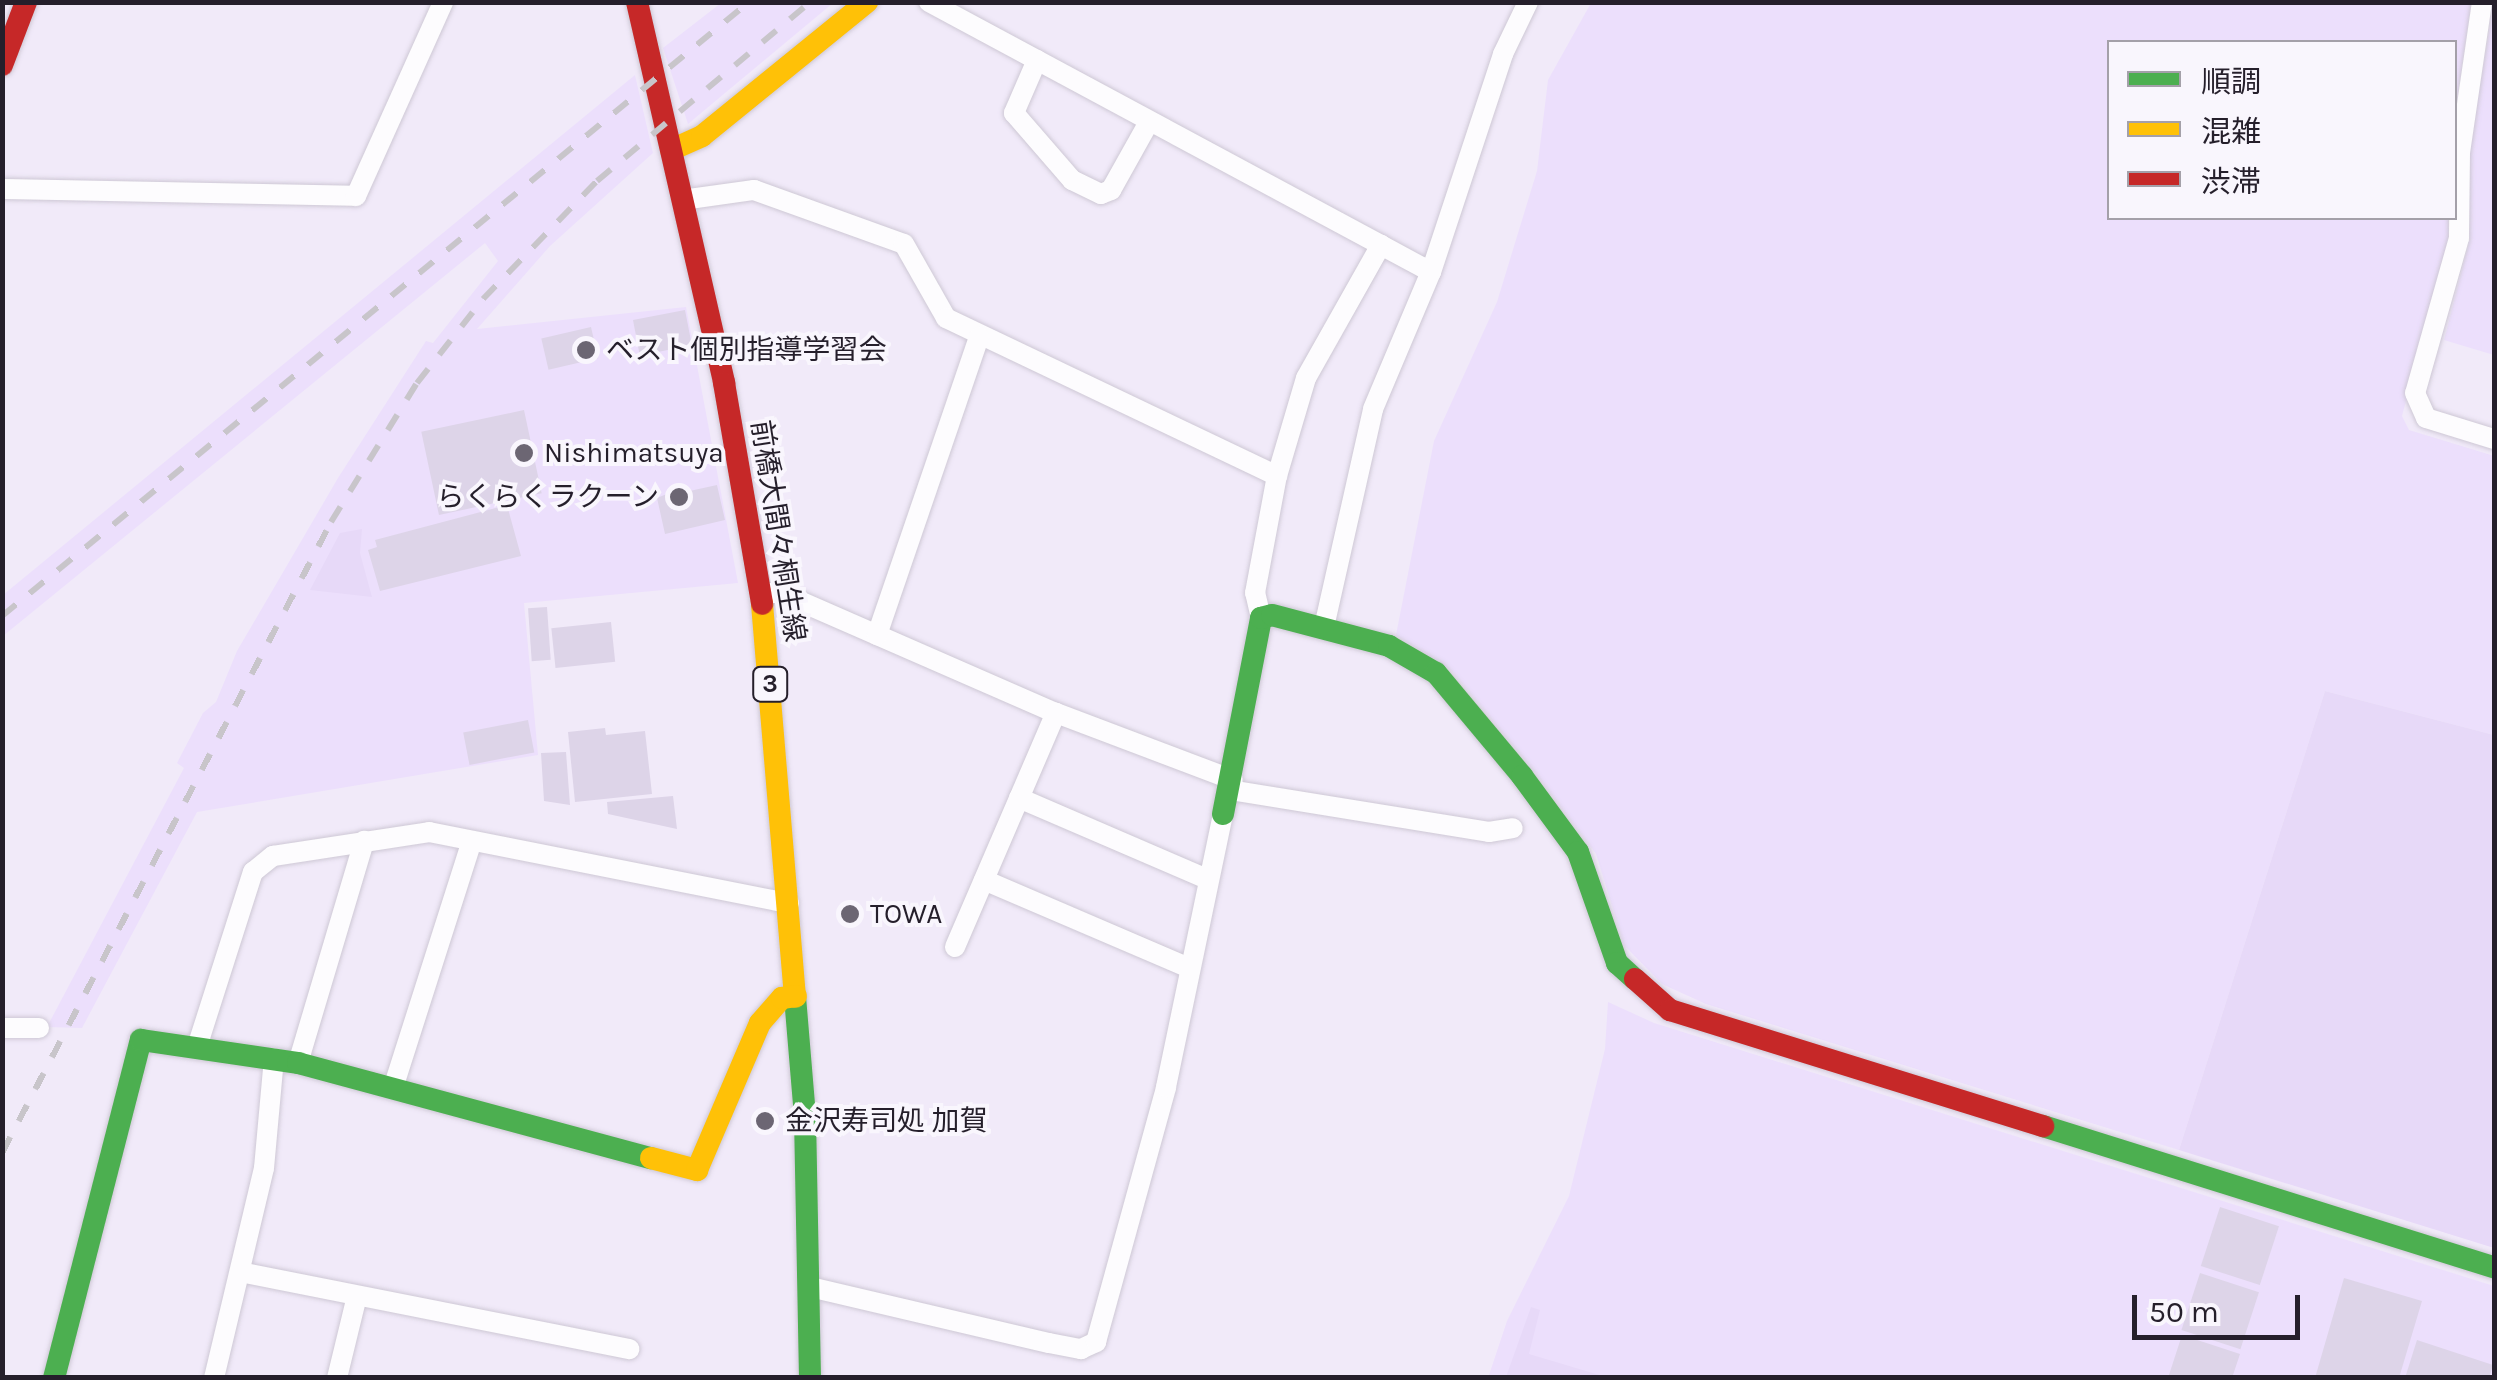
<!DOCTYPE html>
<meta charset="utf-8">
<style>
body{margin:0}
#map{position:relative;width:2497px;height:1380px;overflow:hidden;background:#f1eaf9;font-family:Karla,"Noto Sans JP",sans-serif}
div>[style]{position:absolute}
.built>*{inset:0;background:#ecdffc}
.green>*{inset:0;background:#e7d9f8}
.building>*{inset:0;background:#ddd4e8;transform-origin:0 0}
.roads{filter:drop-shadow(0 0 2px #cec8d5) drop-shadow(0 0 2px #cec8d5)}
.street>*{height:20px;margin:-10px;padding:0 10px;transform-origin:10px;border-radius:10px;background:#fdfcfe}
.fast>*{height:22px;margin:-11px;padding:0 11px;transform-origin:11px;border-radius:11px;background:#4caf50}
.slow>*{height:22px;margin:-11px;padding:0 11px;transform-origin:11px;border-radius:11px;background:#ffc107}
.jam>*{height:22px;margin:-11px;padding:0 11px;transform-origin:11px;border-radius:11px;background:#c62828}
.rail>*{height:6px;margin-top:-3px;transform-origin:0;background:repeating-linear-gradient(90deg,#c8c5ca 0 18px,transparent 0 36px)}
.dots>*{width:28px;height:28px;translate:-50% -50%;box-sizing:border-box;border:5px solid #f9f6fd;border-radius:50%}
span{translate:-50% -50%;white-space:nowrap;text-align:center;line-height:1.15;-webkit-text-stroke:8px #f9f6fd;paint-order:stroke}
.shield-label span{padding:2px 8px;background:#f9f6fd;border:2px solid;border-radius:8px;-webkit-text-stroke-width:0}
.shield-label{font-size:25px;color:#251f2b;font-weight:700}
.poi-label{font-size:28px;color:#251f2b}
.left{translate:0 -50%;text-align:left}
.right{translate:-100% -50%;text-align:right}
.street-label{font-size:28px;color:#251f2b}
.frame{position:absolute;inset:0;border:5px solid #251f2b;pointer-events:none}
.legend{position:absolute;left:2107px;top:40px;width:350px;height:180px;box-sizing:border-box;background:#f9f6fd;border:2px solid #a4a0a9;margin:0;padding:12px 18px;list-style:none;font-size:30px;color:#251f2b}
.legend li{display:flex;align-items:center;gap:20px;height:50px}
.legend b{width:50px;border:2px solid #a4a0a9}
.scale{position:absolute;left:2132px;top:1295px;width:168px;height:45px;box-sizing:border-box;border:5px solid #251f2b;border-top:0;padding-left:12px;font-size:30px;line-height:35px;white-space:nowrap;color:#251f2b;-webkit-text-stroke:8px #f9f6fd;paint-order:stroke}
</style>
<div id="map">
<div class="built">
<i style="clip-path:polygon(721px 3px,833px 3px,688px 124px,663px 48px)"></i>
<i style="clip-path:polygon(1591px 3px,2471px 3px,2455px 111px,2454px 42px,2110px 42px,2110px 218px,2448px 218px,2448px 246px,2402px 416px,2409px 430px,2494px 456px,2494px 735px,2325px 691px,2179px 1150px,1706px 1004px,1662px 984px,1624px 945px,1596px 854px,1535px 772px,1451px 670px,1396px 635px,1434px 441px,1497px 302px,1537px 171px,1548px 80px)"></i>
<i style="clip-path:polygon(2494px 3px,2494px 355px,2444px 340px,2470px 239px,2469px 152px)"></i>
<i style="clip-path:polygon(635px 75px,653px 153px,550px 246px,477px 329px,686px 307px,738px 583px,524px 603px,538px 755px,197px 812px,82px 1028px,47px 1027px,184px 768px,177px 763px,203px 713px,216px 702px,237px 651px,338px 478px,426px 341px,433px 343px,498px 261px,485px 243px,3px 636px,3px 595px)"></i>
<i style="clip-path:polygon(1608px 1002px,1654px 1023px,2494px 1286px,2494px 1377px,1488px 1378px,1507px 1321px,1569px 1196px,1605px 1049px)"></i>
</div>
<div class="green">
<i style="clip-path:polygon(362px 529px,360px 553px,372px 597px,310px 590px,340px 533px)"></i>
<i style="clip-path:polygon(2325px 691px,2494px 735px,2494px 1248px,2179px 1150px)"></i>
<i style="clip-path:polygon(1531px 1307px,1540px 1310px,1529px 1354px,1606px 1377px,1506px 1377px)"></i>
</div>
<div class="building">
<i style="left:685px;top:310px;width:36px;height:53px;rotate:79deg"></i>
<i style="left:591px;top:327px;width:32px;height:51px;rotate:77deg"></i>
<i style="left:524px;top:410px;width:85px;height:105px;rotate:78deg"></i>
<i style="clip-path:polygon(717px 485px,725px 520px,665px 534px,657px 498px,684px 487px,685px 492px)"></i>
<i style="clip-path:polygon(507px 505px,521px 556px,380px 591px,368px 550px,377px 547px,375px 540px)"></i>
<i style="left:547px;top:607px;width:53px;height:19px;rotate:86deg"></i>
<i style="left:611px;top:622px;width:40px;height:60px;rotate:84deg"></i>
<i style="left:528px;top:720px;width:33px;height:66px;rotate:79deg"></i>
<i style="clip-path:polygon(605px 728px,606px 735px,645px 731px,652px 794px,575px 802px,568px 732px)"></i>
<i style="clip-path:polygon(566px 752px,570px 805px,544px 801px,541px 753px)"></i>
<i style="clip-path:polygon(673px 796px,677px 829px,608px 814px,607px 802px)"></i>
<i style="left:2220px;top:1207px;width:62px;height:62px;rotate:18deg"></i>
<i style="left:2200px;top:1273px;width:62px;height:60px;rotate:18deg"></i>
<i style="clip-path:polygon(2344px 1278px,2422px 1301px,2399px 1378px,2315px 1378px)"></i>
<i style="clip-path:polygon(2182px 1335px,2240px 1354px,2232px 1378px,2168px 1378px)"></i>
<i style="clip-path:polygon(2417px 1340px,2493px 1365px,2489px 1378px,2405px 1378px)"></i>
</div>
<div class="roads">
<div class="street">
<i style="left:929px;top:2px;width:570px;rotate:28.27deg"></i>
<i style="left:2482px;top:2px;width:153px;rotate:98.3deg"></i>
<i style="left:2460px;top:153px;width:85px;rotate:90.7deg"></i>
<i style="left:2459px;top:238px;width:161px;rotate:105.8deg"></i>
<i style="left:2415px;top:393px;width:27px;rotate:66deg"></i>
<i style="left:2426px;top:418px;width:71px;rotate:17.2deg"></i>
<i style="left:1037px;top:60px;width:58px;rotate:113.5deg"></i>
<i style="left:1014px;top:113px;width:89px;rotate:49.1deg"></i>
<i style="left:1072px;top:180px;width:32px;rotate:26deg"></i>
<i style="left:1101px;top:194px;width:11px;rotate:-22deg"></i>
<i style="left:1111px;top:190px;width:78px;rotate:-60.8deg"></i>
<i style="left:2px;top:189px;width:354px;rotate:1.1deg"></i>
<i style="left:356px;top:196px;width:213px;rotate:-65.8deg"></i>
<i style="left:682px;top:200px;width:73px;rotate:-7.9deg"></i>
<i style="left:754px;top:190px;width:159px;rotate:19.8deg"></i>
<i style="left:904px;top:244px;width:85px;rotate:60.4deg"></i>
<i style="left:946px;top:318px;width:367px;rotate:25.5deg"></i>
<i style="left:761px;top:593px;width:20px"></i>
<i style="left:781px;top:593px;width:300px;rotate:23.6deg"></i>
<i style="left:1056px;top:713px;width:189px;rotate:20.7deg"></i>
<i style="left:1261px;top:618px;width:26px;rotate:-103deg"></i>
<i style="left:1255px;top:593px;width:119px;rotate:-79.4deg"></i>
<i style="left:1277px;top:476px;width:102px;rotate:-73.5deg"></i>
<i style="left:1306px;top:378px;width:153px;rotate:-60.6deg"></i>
<i style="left:1324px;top:627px;width:223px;rotate:-77.3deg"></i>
<i style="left:1373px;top:409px;width:149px;rotate:-67.1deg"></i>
<i style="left:1431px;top:272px;width:230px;rotate:-71.7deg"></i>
<i style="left:1503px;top:54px;width:58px;rotate:-64.3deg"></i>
<i style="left:877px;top:635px;width:315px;rotate:-71.1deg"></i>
<i style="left:1230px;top:790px;width:262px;rotate:9.2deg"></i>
<i style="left:1489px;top:832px;width:24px;rotate:-9deg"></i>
<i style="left:1019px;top:798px;width:205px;rotate:23.3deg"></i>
<i style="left:984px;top:880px;width:223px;rotate:23.2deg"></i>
<i style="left:955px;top:947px;width:255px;rotate:-66.7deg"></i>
<i style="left:2px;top:1028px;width:37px"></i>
<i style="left:197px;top:1047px;width:184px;rotate:-72.3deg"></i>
<i style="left:253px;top:872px;width:26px;rotate:-39deg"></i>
<i style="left:273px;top:856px;width:158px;rotate:-8.7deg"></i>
<i style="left:429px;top:832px;width:367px;rotate:11.2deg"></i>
<i style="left:298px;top:1063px;width:232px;rotate:-73.4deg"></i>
<i style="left:394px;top:1085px;width:256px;rotate:-72.3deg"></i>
<i style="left:240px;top:1272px;width:397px;rotate:11.2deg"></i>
<i style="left:810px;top:1287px;width:245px;rotate:13.2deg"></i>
<i style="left:1049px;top:1343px;width:33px;rotate:11deg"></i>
<i style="left:1081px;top:1349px;width:17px;rotate:-25deg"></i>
<i style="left:1096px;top:1342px;width:264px;rotate:-74.6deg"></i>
<i style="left:1166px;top:1087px;width:279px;rotate:-78.2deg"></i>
<i style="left:214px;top:1378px;width:216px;rotate:-76.6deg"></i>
<i style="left:264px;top:1168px;width:110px;rotate:-84.8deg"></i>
<i style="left:337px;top:1378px;width:84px;rotate:-76.3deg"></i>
</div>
<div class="fast">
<i style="left:1223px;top:814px;width:200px;rotate:-79deg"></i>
<i style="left:1261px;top:618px;width:11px;rotate:-15deg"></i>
<i style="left:1272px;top:615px;width:121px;rotate:14.8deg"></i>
<i style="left:1389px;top:646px;width:54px;rotate:29.9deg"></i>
<i style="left:1436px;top:673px;width:134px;rotate:50.1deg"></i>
<i style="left:1522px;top:776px;width:94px;rotate:53.6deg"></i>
<i style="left:1578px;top:852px;width:118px;rotate:70.6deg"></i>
<i style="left:1617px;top:963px;width:24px;rotate:42deg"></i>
<i style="left:795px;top:997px;width:120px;rotate:85.2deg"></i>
<i style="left:805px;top:1117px;width:261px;rotate:88.9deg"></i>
<i style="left:2043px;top:1126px;width:473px;rotate:17.4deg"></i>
<i style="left:54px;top:1378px;width:349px;rotate:-75.6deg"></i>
<i style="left:141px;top:1040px;width:159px;rotate:8.3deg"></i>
<i style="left:298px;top:1063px;width:366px;rotate:15.1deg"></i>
</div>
<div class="slow">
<i style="left:671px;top:150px;width:34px;rotate:-24deg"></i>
<i style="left:702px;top:136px;width:213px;rotate:-39.1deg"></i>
<i style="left:762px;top:604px;width:394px;rotate:85.2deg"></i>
<i style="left:651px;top:1158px;width:48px;rotate:14.6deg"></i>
<i style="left:697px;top:1170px;width:160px;rotate:-66.8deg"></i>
<i style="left:760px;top:1023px;width:33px;rotate:-49deg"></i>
<i style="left:782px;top:998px;width:14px;rotate:-8deg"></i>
</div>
<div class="jam">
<i style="left:637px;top:2px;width:391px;rotate:77.1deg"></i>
<i style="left:724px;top:383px;width:224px;rotate:80.2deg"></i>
<i style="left:2px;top:65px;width:67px;rotate:-69.1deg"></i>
<i style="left:1635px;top:979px;width:47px;rotate:41.5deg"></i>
<i style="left:1670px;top:1010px;width:391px;rotate:17.3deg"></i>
</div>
</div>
<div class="rail">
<i style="left:2px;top:616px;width:967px;rotate:-39.42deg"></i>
<i style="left:2px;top:1153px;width:712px;rotate:-62.46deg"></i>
<i style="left:331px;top:522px;width:163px;rotate:-58.3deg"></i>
<i style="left:417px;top:383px;width:107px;rotate:-51.8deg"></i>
<i style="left:483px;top:299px;width:164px;rotate:-46deg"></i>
<i style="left:597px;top:181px;width:278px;rotate:-40deg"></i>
</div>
<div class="dots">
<i style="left:586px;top:350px;background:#6c6673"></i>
<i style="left:524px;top:453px;background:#6c6673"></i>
<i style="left:679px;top:497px;background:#6c6673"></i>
<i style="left:850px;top:914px;background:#6c6673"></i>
<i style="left:765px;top:1121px;background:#6c6673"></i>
</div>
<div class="shield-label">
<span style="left:770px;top:684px">3</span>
</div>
<div class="poi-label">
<span class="left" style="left:606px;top:350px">ベスト個別指導学習会</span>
<span class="left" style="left:544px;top:453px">Nishimatsuya</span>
<span class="right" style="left:659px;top:497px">らくらくラクーン</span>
<span class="left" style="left:870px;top:914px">TOWA</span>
<span class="left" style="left:785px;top:1121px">金沢寿司処 加賀</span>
</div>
<div class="street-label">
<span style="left:778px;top:531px;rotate:81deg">前橋大間々桐生線</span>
</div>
<div class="frame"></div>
<ul class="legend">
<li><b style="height:12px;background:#4caf50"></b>順調</li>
<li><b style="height:12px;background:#ffc107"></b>混雑</li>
<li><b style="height:12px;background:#c62828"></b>渋滞</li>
</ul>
<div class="scale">50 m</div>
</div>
